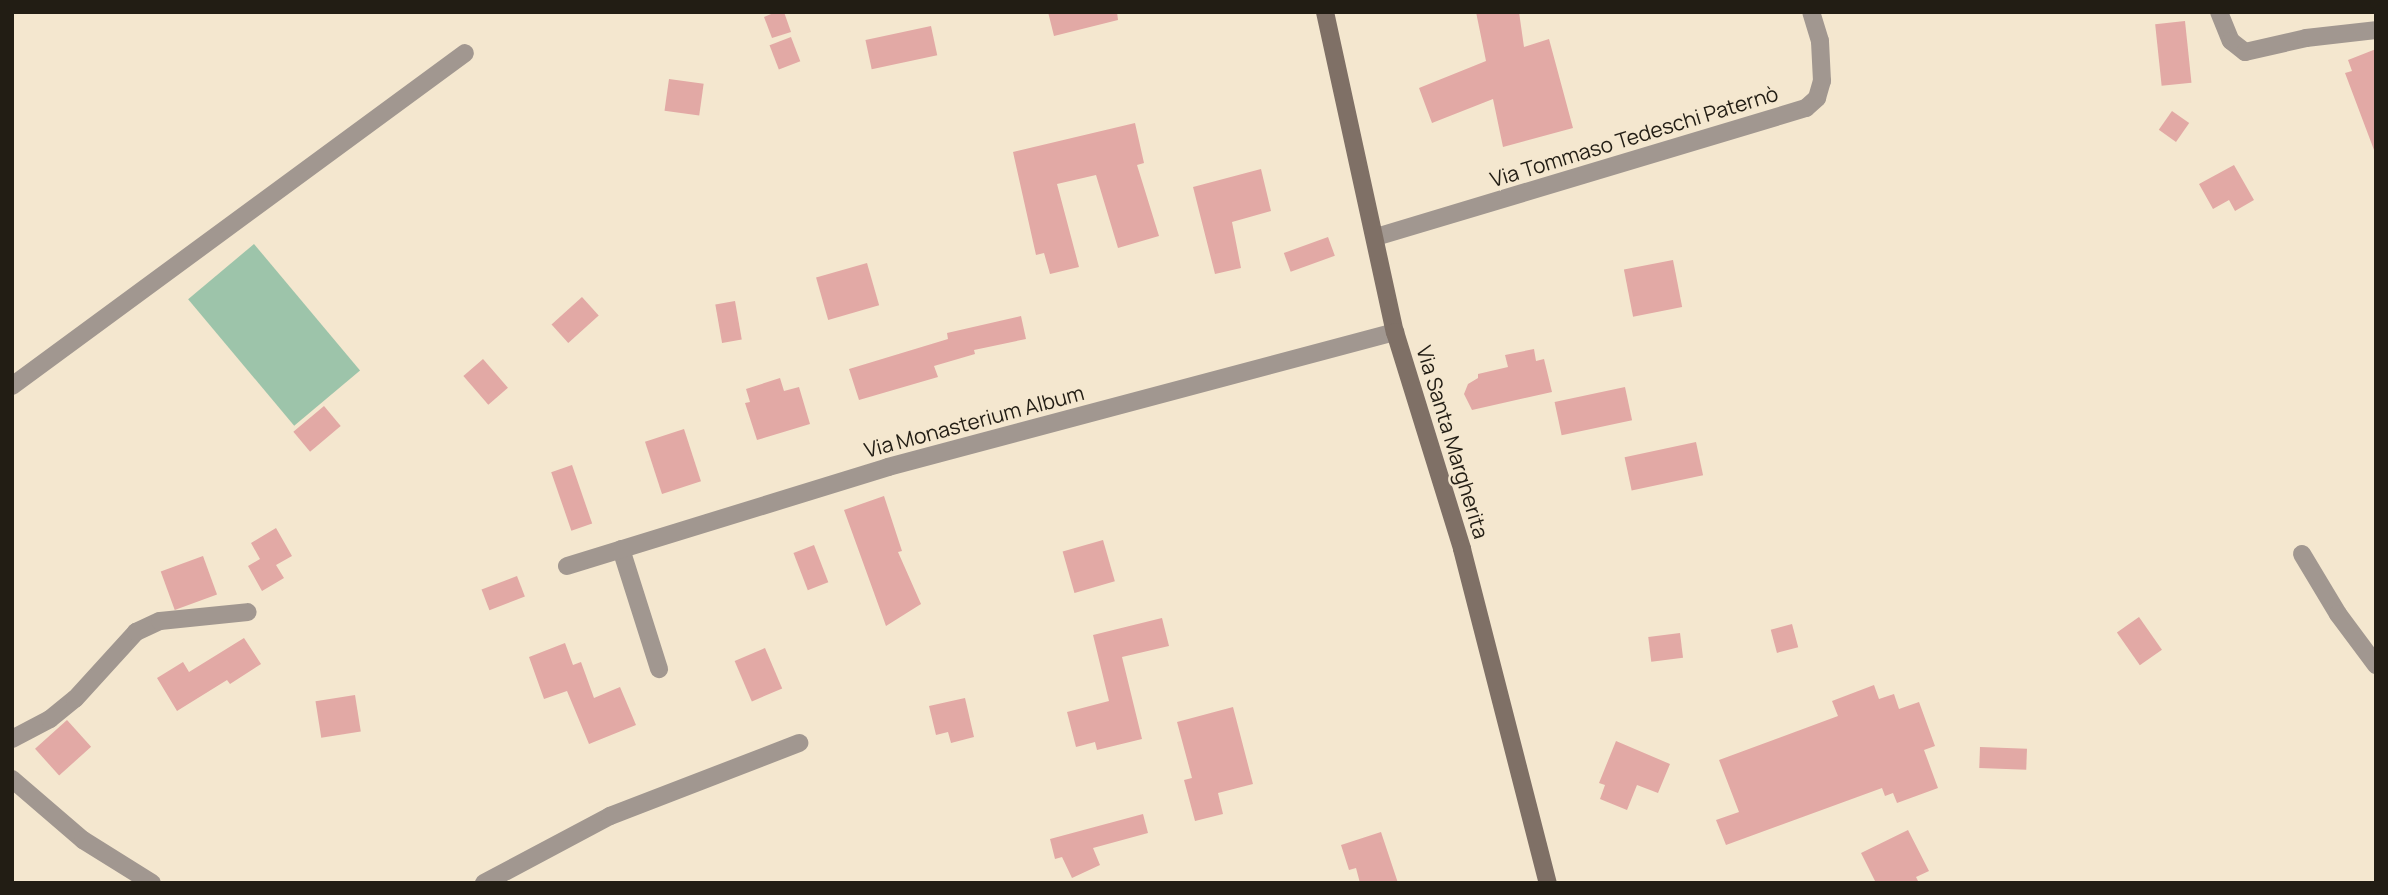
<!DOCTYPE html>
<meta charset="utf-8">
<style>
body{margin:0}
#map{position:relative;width:2388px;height:895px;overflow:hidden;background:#f4e7cf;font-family:Manrope,sans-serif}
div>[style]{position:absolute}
.green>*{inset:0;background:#9dc4aa;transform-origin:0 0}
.building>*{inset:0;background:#e2a9a5;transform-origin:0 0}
.street>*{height:18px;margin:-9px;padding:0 9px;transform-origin:9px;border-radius:9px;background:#a19790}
.secondary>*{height:18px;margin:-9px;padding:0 9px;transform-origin:9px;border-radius:9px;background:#7f7066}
span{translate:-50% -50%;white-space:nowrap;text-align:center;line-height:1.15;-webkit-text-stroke:5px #f4e7cf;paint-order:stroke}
.street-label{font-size:21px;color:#221d14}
.frame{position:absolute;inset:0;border:14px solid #221d14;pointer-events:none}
</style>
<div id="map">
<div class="green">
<i style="left:254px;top:244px;width:165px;height:86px;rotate:50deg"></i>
</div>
<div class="building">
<i style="clip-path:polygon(776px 12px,784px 12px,791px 32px,772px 38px,764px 17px)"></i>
<i style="clip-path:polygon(1048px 12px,1117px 12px,1118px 20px,1054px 36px)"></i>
<i style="clip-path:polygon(1476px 12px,1519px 12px,1524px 47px,1549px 39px,1573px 128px,1503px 147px,1493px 99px,1432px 123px,1419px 88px,1486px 61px)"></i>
<i style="left:2185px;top:21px;width:62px;height:30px;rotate:84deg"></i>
<i style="left:931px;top:26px;width:30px;height:67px;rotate:78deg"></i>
<i style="left:791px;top:37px;width:26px;height:23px;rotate:69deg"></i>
<i style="clip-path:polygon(2376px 49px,2376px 150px,2374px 150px,2345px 73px,2352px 71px,2348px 60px)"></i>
<i style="left:669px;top:79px;width:35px;height:32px;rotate:8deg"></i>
<i style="left:2172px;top:111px;width:21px;height:23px;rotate:35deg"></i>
<i style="clip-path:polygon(1135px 123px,1144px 163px,1137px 165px,1159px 236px,1118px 248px,1096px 175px,1057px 184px,1079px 267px,1050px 274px,1044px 253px,1036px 255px,1013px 152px)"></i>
<i style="clip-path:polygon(2234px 165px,2254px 200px,2235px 211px,2229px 200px,2213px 209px,2199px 184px)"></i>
<i style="clip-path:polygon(1261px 169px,1271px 211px,1232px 222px,1241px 268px,1215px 274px,1193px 187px)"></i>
<i style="left:1328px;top:237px;width:20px;height:47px;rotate:70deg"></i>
<i style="left:1673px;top:260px;width:48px;height:50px;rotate:79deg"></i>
<i style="left:867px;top:263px;width:44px;height:53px;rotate:74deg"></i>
<i style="left:582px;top:297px;width:25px;height:41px;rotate:48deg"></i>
<i style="left:735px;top:301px;width:39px;height:20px;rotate:80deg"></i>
<i style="clip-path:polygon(1021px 316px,1026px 339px,974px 350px,975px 354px,934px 366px,938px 377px,859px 400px,849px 369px,948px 339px,947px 333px)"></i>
<i style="clip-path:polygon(1534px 349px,1536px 361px,1544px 359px,1552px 392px,1472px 410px,1464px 394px,1468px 384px,1478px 378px,1478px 374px,1508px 367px,1505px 355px)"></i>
<i style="left:483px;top:359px;width:38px;height:26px;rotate:49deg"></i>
<i style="clip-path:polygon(780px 378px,784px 391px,799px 387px,810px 424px,757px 440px,745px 403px,750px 402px,746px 389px)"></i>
<i style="left:1625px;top:387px;width:34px;height:72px;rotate:78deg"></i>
<i style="left:324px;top:406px;width:26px;height:40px;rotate:50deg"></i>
<i style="left:684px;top:429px;width:55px;height:41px;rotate:72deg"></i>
<i style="left:1696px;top:442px;width:34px;height:73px;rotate:78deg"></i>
<i style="left:572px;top:465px;width:62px;height:22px;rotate:71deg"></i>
<i style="clip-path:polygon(884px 496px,902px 551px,898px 552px,921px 604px,886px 626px,844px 510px)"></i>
<i style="clip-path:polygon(276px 528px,292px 556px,276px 565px,284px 578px,262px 591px,248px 566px,260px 559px,251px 543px)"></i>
<i style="left:1103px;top:540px;width:43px;height:42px;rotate:74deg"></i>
<i style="left:814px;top:545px;width:40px;height:22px;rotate:69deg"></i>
<i style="left:203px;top:556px;width:41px;height:45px;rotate:70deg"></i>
<i style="left:517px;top:576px;width:22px;height:38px;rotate:69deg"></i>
<i style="left:2139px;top:617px;width:40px;height:27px;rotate:55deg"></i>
<i style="clip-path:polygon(1162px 618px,1169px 646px,1122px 657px,1142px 739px,1097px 750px,1095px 742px,1076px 747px,1067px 712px,1109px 701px,1093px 635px)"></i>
<i style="left:1792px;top:624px;width:24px;height:22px;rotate:75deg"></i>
<i style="left:1680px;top:633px;width:25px;height:32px;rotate:83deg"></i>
<i style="clip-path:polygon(244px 638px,261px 664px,230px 684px,227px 680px,177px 711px,157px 678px,183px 662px,189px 672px)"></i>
<i style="clip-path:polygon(565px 643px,573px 665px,581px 662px,594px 698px,620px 687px,636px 725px,589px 744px,567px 691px,544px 699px,529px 657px)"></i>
<i style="left:765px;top:648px;width:44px;height:33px;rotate:67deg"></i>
<i style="clip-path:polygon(1874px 685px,1879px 699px,1894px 694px,1899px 709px,1919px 702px,1935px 746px,1924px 750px,1938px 788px,1897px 803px,1893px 793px,1885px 796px,1882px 788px,1726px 845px,1716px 820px,1739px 812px,1719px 760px,1838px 716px,1832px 701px)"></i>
<i style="left:355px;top:695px;width:37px;height:40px;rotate:81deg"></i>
<i style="clip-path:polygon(965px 698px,974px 737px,951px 743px,948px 732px,936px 735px,929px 706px)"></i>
<i style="clip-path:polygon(1233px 707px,1253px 784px,1218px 793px,1223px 814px,1195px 821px,1184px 780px,1192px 778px,1177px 722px)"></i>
<i style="left:67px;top:720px;width:36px;height:43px;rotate:48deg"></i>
<i style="clip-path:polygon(1616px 741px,1670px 764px,1658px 793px,1637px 785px,1627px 810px,1600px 799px,1605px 785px,1599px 783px)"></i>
<i style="left:1980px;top:747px;width:47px;height:21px;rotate:2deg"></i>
<i style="clip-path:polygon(1143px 814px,1148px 833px,1093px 848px,1100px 865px,1072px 878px,1062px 857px,1055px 859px,1050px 839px)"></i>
<i style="clip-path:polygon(1908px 830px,1929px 871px,1916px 877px,1919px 883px,1876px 883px,1861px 853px)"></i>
<i style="clip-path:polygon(1381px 832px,1398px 883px,1360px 883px,1356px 868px,1349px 870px,1341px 845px)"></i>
</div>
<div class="street">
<i style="left:2219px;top:12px;width:31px;rotate:68deg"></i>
<i style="left:2231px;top:41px;width:18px;rotate:38deg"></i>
<i style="left:2245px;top:52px;width:63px;rotate:-12.9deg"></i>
<i style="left:2306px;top:38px;width:70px;rotate:-6.5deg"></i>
<i style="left:1376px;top:237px;width:449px;rotate:-16.7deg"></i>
<i style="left:1806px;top:108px;width:15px;rotate:-42deg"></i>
<i style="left:1817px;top:98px;width:18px;rotate:-74deg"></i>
<i style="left:1822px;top:81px;width:40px;rotate:-92.9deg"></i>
<i style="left:1820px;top:41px;width:30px;rotate:-107deg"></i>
<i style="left:12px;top:386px;width:562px;rotate:-36.32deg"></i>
<i style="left:621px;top:549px;width:126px;rotate:72.4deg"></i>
<i style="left:2302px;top:554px;width:70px;rotate:59deg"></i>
<i style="left:2338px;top:614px;width:64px;rotate:53.3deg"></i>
<i style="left:567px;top:566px;width:336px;rotate:-17.1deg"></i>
<i style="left:888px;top:467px;width:525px;rotate:-14.91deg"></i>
<i style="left:12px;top:739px;width:43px;rotate:-27.8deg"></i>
<i style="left:50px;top:719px;width:32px;rotate:-39deg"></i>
<i style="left:75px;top:699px;width:91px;rotate:-47.7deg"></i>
<i style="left:136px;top:632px;width:26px;rotate:-25deg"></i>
<i style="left:160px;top:621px;width:88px;rotate:-5.8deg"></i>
<i style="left:12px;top:779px;width:94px;rotate:40.7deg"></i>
<i style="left:83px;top:840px;width:81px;rotate:31.9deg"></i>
<i style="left:484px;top:883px;width:143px;rotate:-28deg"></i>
<i style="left:610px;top:816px;width:203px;rotate:-21.1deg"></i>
</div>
<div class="secondary">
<i style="left:1325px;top:12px;width:328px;rotate:77.7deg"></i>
<i style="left:1395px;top:332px;width:227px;rotate:72.8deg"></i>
<i style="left:1462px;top:549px;width:345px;rotate:75.6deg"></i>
</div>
<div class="street-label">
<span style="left:1634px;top:136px;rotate:-17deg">Via Tommaso Tedeschi Paternò</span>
<span style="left:974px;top:421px;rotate:-15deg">Via Monasterium Album</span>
<span style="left:1453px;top:442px;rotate:73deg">Via Santa Margherita</span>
</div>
<div class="frame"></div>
</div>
